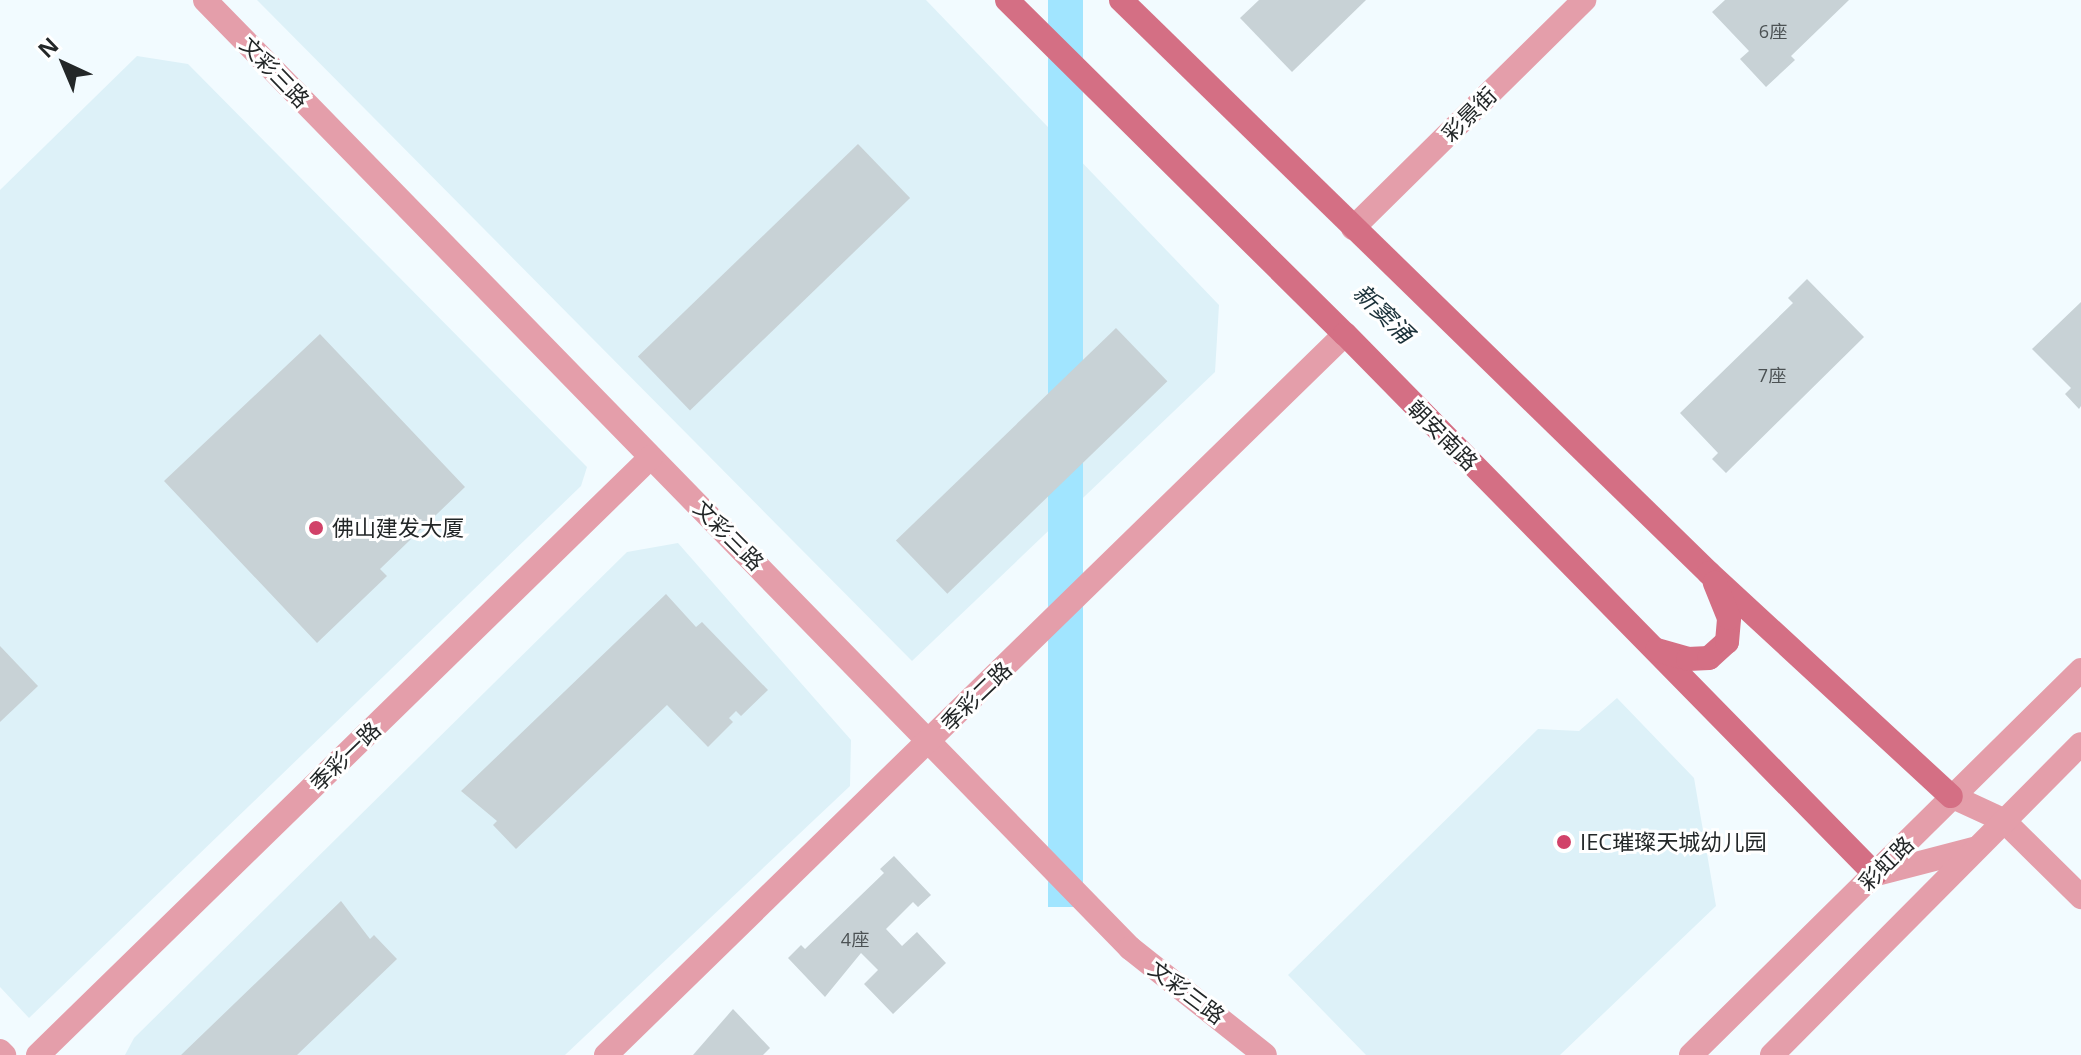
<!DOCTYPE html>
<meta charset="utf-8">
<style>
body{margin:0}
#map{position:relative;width:2081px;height:1055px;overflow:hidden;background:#f2fbff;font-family:"Open Sans","Noto Sans SC",sans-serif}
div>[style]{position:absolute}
.built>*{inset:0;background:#ddf1f8}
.water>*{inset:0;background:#a1e5ff;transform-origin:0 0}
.building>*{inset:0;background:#c8d2d6;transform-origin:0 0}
.minor>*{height:24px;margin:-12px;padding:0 12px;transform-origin:12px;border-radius:12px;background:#e49eaa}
.tertiary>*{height:24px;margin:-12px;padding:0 12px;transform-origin:12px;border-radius:12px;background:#e49eaa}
.secondary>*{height:24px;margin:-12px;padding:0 12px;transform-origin:12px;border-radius:12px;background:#d46f84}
.dots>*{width:22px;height:22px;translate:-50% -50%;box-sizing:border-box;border:4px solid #fff;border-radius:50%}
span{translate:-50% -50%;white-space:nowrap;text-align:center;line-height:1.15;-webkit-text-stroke:6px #fff;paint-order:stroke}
.number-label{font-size:18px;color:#4c5254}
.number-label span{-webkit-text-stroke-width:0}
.street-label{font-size:22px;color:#232728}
.poi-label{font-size:22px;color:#232728}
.left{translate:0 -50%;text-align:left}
.water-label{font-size:24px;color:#1b3139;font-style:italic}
.north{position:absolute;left:24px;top:24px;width:80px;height:80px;-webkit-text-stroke:6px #fff;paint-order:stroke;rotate:316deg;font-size:22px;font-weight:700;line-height:32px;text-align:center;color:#232728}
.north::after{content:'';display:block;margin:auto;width:28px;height:36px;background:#232728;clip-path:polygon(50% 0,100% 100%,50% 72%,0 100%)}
</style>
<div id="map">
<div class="built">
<i style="clip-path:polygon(257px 0,926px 0,1219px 305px,1215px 372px,912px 661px)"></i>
<i style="clip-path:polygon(137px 56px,188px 64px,587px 467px,581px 486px,29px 1018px,0 987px,0 190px)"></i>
<i style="clip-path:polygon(678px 543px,851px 740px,850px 786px,565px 1055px,125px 1055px,134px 1038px,627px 552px)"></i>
<i style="clip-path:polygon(1617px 698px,1694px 778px,1716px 906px,1560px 1055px,1366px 1055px,1288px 975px,1538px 729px,1579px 731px)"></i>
</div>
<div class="water">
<i style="left:1048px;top:0;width:35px;height:907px"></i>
</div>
<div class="building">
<i style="clip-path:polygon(1259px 0,1366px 0,1292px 72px,1240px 18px)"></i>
<i style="clip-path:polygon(1725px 0,1849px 0,1791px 56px,1795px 60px,1766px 87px,1740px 59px,1749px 51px,1712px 12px)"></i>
<i style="left:858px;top:144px;width:75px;height:306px;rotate:46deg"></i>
<i style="clip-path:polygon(1807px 279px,1864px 337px,1726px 473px,1712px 459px,1718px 453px,1680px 413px,1793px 303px,1788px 298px)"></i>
<i style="clip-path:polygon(2081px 302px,2081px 406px,2079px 409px,2065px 394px,2071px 388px,2032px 349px)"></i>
<i style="left:1116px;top:328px;width:74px;height:306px;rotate:46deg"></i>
<i style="clip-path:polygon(320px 334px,465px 487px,380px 569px,387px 576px,317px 643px,164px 481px)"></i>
<i style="clip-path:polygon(666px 594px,696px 627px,702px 622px,768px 690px,741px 716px,736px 711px,729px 718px,733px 722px,708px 747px,667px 705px,516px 849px,493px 825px,497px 821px,461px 791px)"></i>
<i style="clip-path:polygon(0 646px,38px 686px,0 722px)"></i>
<i style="clip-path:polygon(894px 856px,931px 895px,918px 907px,913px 902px,886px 929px,902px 946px,917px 932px,946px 963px,893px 1014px,864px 984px,878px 970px,861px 953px,825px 997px,788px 958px,801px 945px,805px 949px,884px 873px,880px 869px)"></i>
<i style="clip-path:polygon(341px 901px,370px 939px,374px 935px,397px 959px,297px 1055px,181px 1055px)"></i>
<i style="clip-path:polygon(733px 1009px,770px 1048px,763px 1055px,693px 1055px)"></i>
</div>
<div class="minor">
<i style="left:2003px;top:820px;width:110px;rotate:44.6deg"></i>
</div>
<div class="tertiary">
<i style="left:205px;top:0;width:1325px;rotate:45.7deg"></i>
<i style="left:1130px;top:948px;width:172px;rotate:38.4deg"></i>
<i style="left:1353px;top:228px;width:325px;rotate:-44.6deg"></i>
<i style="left:1951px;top:796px;width:57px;rotate:24.8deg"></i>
<i style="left:1877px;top:874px;width:103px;rotate:-14.6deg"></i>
<i style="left:0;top:1051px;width:6px;rotate:45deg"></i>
<i style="left:38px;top:1055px;width:856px;rotate:-44.29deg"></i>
<i style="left:606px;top:1055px;width:1032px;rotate:-44.29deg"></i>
<i style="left:1691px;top:1055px;width:548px;rotate:-44.63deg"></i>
<i style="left:1772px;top:1055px;width:438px;rotate:-45.2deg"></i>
</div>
<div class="secondary">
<i style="left:1007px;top:0;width:475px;rotate:44.7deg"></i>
<i style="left:1345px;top:334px;width:757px;rotate:45.54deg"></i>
<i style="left:1121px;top:0;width:821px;rotate:44.26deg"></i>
<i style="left:1709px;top:573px;width:329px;rotate:42.7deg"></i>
<i style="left:1657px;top:650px;width:32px;rotate:16deg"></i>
<i style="left:1688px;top:659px;width:21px;rotate:-3deg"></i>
<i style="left:1709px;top:658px;width:24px;rotate:-42deg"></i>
<i style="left:1727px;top:642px;width:24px;rotate:-85deg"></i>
<i style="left:1729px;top:618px;width:38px;rotate:-112deg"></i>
</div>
<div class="dots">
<i style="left:316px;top:528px;background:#d14269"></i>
<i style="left:1564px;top:842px;background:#d14269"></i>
</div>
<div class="number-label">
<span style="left:1773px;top:31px">6座</span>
<span style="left:1772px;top:375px">7座</span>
<span style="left:855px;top:939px">4座</span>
</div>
<div class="street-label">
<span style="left:275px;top:72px;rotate:46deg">文彩三路</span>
<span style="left:1469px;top:114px;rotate:-45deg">彩景街</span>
<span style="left:1443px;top:435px;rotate:45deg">朝安南路</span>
<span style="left:729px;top:535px;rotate:45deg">文彩三路</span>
<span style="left:976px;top:696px;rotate:-44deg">季彩二路</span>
<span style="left:345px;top:756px;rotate:-44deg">季彩一路</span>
<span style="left:1886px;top:863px;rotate:-45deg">彩虹路</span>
<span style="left:1187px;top:992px;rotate:37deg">文彩三路</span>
</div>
<div class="poi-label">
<span class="left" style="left:332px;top:528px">佛山建发大厦</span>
<span class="left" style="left:1580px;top:842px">IEC璀璨天城幼儿园</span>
</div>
<div class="water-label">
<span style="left:1384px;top:313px;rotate:44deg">新窦涌</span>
</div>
<div class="north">N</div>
</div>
